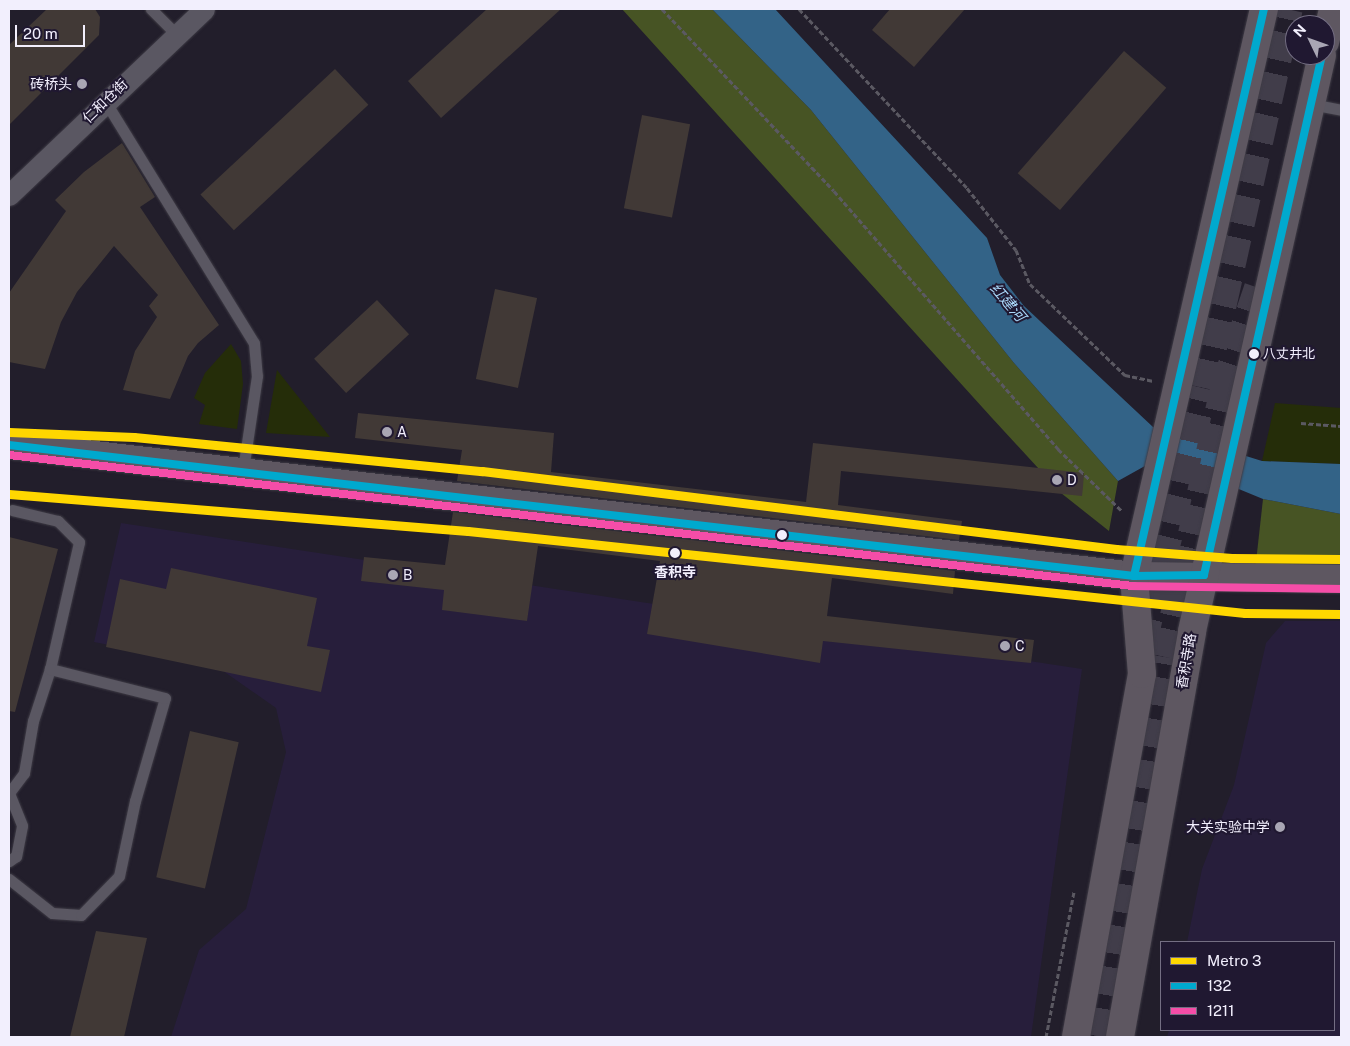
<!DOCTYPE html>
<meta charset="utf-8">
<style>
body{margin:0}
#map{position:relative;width:1350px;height:1046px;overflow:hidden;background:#221e2b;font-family:"Public Sans","Noto Sans SC",sans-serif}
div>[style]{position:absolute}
.built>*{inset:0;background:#271e3b}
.green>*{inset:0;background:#252d09}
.forest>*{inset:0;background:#475424}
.water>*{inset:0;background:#336387}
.building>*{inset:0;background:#413936;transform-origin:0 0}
.secondary-tunnel>*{height:28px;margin-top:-14px;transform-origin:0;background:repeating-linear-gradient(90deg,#413d4a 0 28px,transparent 0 42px)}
.path>*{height:3px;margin-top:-1.5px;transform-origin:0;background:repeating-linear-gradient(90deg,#5b5962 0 5px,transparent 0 7.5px)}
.roads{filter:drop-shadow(0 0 1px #3e3b45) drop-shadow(0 0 1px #3e3b45)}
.lane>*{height:11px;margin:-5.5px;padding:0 5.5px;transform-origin:5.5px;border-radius:5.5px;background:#5a5762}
.street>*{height:21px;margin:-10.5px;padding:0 10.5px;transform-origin:10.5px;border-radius:10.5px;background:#5a5762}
.secondary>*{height:28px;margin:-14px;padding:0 14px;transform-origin:14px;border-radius:14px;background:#5e5761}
.bus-1>*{height:8px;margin:-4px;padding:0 4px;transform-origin:4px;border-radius:4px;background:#00a9ce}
.bus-2>*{height:8px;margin:-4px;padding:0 4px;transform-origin:4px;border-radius:4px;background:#f54da8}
.metro-1>*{height:9px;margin:-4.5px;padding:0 4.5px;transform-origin:4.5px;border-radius:4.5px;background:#ffd700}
.dots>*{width:14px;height:14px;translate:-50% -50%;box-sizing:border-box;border:2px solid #201831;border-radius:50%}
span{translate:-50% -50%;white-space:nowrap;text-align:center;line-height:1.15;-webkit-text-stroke:4px #201831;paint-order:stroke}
.bus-label{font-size:13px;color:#f2effd}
.left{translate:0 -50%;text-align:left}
.poi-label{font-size:14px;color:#f2effd}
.right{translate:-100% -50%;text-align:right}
.street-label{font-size:14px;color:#f2effd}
.stop-label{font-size:14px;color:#f2effd;font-weight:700}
.water-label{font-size:15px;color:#a9d7f9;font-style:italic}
.frame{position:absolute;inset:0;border:10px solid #f2effd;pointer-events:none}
.legend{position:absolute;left:1160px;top:941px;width:175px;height:90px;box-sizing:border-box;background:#201831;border:1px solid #746e83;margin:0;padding:6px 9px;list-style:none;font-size:15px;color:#f2effd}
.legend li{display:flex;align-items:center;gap:10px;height:25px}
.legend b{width:25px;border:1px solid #746e83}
.north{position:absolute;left:1285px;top:15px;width:50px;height:50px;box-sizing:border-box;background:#201831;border:1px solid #746e83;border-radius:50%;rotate:312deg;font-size:14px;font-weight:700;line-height:20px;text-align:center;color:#f2effd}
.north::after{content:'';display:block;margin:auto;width:18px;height:22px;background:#a9a6b4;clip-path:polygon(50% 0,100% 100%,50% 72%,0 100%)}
.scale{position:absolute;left:15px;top:25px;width:70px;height:22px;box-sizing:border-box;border:2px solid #f2effd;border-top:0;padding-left:6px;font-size:15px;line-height:18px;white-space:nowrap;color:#f2effd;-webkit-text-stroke:4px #201831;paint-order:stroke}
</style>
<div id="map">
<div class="built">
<i style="clip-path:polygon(121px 523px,1082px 669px,1031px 1037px,171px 1037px,199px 950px,246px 909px,286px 752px,276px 708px,216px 666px,94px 642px)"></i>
<i style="clip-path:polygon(1285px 621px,1341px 621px,1341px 1037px,1167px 1037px,1169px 1030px,1334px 1030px,1334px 942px,1187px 942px,1202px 869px,1234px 785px,1266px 643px)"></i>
</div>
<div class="green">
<i style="clip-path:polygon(231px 344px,241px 361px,243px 384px,237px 429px,199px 424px,205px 405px,194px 398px,205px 373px)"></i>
<i style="clip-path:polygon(277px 370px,330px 437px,266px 433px)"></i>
<i style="clip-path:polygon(1275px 403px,1341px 408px,1341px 464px,1262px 461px)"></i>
</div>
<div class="forest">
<i style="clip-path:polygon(622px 9px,712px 9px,811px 110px,1014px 363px,1118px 481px,1109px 531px,1061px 493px,992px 418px)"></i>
<i style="clip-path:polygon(1263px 499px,1341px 514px,1341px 588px,1253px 589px)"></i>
</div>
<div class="water">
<i style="clip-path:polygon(712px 9px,775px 9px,987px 238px,1000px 275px,1024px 306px,1153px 427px,1262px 461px,1341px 464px,1341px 514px,1263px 499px,1161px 457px,1118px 481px,1014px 363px,811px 110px)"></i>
</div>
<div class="building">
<i style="clip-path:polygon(47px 9px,95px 9px,100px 17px,99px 35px,9px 125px,9px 45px)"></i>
<i style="clip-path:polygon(487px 9px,561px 9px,441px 118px,408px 81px)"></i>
<i style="clip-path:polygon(890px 9px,965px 9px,914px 67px,872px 30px)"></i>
<i style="left:1124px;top:51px;width:56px;height:162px;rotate:41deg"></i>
<i style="left:335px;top:69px;width:49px;height:184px;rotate:47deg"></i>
<i style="left:642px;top:115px;width:49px;height:95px;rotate:11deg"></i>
<i style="clip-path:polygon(122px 143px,155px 197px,140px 207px,219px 325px,198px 343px,188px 356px,170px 399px,123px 390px,135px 351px,157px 317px,149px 306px,158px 295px,114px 246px,77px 292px,61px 322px,45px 369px,9px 362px,9px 293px,66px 211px,55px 200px,84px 172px)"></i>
<i style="left:495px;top:289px;width:43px;height:92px;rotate:12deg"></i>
<i style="left:377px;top:300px;width:47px;height:86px;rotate:47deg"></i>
<i style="clip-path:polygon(358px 413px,554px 433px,551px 472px,806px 502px,813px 443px,1084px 473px,1083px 487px,1082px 496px,841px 471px,838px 505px,962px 521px,959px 540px,457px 481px,462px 450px,355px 438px)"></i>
<i style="clip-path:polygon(453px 512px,955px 571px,953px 594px,832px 578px,827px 616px,1034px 640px,1031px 663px,823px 641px,820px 663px,647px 634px,660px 561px,538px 546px,527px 621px,442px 610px,444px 590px,361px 581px,364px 557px,445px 565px)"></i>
<i style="clip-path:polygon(9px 537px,58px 549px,15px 712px,9px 711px)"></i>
<i style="clip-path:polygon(171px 568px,317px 598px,307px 646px,330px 650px,321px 692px,106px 647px,120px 579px,166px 589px)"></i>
<i style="left:190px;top:731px;width:50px;height:150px;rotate:13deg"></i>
<i style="clip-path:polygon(96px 931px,147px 938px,124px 1037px,70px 1037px)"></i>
</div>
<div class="secondary-tunnel">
<i style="left:1223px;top:391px;width:109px;rotate:-71.2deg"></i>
<i style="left:1142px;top:646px;width:265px;rotate:-76.5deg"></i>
<i style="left:1204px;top:388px;width:388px;rotate:-77.4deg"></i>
<i style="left:1103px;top:1037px;width:385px;rotate:-80.7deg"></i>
<i style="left:1165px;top:657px;width:280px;rotate:-77.6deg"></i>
</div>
<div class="path">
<i style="left:662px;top:9px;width:250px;rotate:46.6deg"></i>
<i style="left:834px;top:191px;width:342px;rotate:49deg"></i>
<i style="left:1058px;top:449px;width:89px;rotate:44.1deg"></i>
<i style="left:799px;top:9px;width:245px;rotate:46.8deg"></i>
<i style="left:967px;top:188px;width:79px;rotate:51.7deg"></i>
<i style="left:1016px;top:250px;width:37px;rotate:68deg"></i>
<i style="left:1030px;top:284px;width:132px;rotate:43.8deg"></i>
<i style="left:1125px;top:375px;width:29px;rotate:12deg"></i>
<i style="left:1301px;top:423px;width:40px;rotate:4.3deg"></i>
<i style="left:1046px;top:1037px;width:149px;rotate:-79.1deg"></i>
</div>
<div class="roads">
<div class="lane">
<i style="left:151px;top:9px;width:35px;rotate:45deg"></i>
<i style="left:105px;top:101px;width:284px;rotate:58.4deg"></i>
<i style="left:254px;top:343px;width:33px;rotate:85deg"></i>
<i style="left:257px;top:376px;width:95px;rotate:98.5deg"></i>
<i style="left:1311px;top:104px;width:31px;rotate:11deg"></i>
<i style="left:9px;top:793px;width:25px;rotate:-53deg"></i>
<i style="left:24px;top:773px;width:53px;rotate:-80.2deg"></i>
<i style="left:33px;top:721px;width:55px;rotate:-71.9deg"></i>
<i style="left:50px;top:669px;width:130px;rotate:-77.1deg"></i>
<i style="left:79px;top:542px;width:30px;rotate:-135deg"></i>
<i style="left:58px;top:521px;width:47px;rotate:-166.6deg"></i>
<i style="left:9px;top:793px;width:35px;rotate:68deg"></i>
<i style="left:22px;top:826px;width:31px;rotate:101deg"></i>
<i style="left:16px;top:856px;width:9px;rotate:144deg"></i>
<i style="left:9px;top:879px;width:55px;rotate:38.3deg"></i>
<i style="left:52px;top:913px;width:29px;rotate:4deg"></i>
<i style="left:81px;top:915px;width:54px;rotate:-45.7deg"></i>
<i style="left:119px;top:876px;width:77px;rotate:-78deg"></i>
<i style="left:135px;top:801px;width:107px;rotate:-73.8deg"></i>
<i style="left:165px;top:698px;width:119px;rotate:-165.8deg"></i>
</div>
<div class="street">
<i style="left:9px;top:195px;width:269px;rotate:-43.6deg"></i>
</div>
<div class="secondary">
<i style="left:1325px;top:42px;width:34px;rotate:-76deg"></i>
<i style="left:9px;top:445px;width:1133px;rotate:6.64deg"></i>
<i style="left:1134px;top:576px;width:207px;rotate:0.8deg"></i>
<i style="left:1076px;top:1037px;width:369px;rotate:-79.7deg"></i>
<i style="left:1142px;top:674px;width:98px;rotate:-94.7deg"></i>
<i style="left:1134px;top:576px;width:582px;rotate:-77.09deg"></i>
<i style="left:1120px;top:1037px;width:412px;rotate:-79.9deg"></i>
<i style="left:1192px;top:631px;width:590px;rotate:-77.28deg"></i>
</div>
</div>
<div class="bus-1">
<i style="left:9px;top:445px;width:1133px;rotate:6.64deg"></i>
<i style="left:1134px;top:576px;width:70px;rotate:-0.8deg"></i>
<i style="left:1204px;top:575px;width:533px;rotate:-77.21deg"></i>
<i style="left:1134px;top:576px;width:582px;rotate:-77.09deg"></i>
</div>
<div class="bus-2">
<i style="left:9px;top:455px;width:1132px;rotate:6.65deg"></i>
<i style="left:1133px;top:586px;width:208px;rotate:0.8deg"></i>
</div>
<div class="metro-1">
<i style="left:9px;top:432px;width:125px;rotate:2.3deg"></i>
<i style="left:134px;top:437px;width:350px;rotate:5.6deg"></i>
<i style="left:482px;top:471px;width:639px;rotate:7.01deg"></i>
<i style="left:1116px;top:549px;width:116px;rotate:4.4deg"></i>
<i style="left:1232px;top:558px;width:109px;rotate:0.5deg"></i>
<i style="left:9px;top:494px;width:460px;rotate:4.6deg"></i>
<i style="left:468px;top:531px;width:781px;rotate:6.02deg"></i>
<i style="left:1245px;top:613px;width:96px;rotate:0.6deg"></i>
</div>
<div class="dots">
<i style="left:82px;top:84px;background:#a9a6b4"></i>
<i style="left:1254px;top:354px;background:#f2effd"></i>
<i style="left:387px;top:432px;background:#a9a6b4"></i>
<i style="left:1057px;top:480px;background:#a9a6b4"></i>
<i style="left:782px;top:535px;background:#f2effd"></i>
<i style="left:675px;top:553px;background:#f2effd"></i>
<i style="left:393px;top:575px;background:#a9a6b4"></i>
<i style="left:1005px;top:646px;background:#a9a6b4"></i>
<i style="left:1280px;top:827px;background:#a9a6b4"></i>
</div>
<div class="bus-label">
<span class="left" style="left:1263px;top:354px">八丈井北</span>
</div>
<div class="poi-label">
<span class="right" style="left:72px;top:84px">砖桥头</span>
<span class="left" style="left:397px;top:432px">A</span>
<span class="left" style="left:1067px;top:480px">D</span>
<span class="left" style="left:403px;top:575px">B</span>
<span class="left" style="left:1015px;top:646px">C</span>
<span class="right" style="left:1270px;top:827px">大关实验中学</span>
</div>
<div class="street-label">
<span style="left:105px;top:101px;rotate:-44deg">仁和仓街</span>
<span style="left:1186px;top:661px;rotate:-80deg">香积寺路</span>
</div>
<div class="stop-label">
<span style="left:675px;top:572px">香积寺</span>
</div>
<div class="water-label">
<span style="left:1008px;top:302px;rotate:49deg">红建河</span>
</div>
<div class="frame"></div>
<ul class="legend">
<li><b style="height:6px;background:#ffd700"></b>Metro 3</li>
<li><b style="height:6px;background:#00a9ce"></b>132</li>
<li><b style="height:6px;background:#f54da8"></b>1211</li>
</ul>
<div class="north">N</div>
<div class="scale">20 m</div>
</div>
